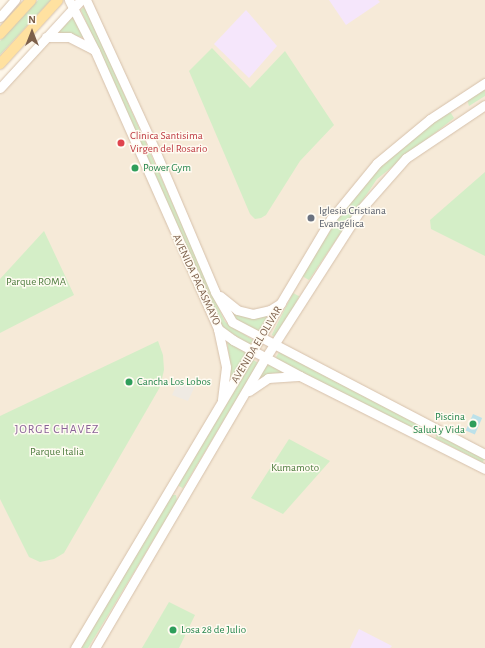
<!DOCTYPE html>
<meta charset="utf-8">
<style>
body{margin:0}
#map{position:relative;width:485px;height:648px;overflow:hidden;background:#fef7ea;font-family:"Alegreya Sans",sans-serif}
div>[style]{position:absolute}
.residential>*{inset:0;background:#f6ead8}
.industrial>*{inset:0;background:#efeae3}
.education>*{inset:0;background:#f5e6fb}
.green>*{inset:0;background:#d4eec7;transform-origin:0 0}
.water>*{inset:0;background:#bce1ea;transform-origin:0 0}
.roads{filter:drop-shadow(0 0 1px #d6c1ab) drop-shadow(0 0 1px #d6c1ab)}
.secondary>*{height:9px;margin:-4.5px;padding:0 4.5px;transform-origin:4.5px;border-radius:4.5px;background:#fff}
.primary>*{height:10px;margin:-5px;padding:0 5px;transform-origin:5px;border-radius:5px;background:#ffe1a0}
.dots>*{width:11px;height:11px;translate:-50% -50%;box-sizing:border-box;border:2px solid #fffbf2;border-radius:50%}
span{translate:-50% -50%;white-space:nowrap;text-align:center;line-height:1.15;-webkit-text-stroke:3px #fffbf2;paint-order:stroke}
.health-label{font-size:11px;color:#be3a42}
.left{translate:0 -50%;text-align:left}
.leisure-label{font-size:11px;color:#27864d}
.right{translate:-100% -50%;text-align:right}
.worship-label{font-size:11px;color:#5b616d}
.street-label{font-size:11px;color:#7c5f4a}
.park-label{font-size:11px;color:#4d7c3e}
.neighbourhood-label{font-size:12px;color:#896398;letter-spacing:1px}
.north{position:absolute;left:12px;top:12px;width:40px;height:40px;-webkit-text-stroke:3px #fffbf2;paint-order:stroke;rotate:0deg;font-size:11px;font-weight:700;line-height:16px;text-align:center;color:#7c5f4a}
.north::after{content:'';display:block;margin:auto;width:14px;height:18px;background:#7c5f4a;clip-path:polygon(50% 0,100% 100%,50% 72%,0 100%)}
</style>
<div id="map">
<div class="residential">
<i style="clip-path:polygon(77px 0,485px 0,485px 648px,0 648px,0 84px)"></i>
</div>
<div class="industrial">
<i style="clip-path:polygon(179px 380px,195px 386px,188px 401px,172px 395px)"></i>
</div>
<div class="education">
<i style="clip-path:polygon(329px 0,378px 0,380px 2px,346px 25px)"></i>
<i style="clip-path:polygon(246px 10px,277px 46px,249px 78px,214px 44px)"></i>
<i style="clip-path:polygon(359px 629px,392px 646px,390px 648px,350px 648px)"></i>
</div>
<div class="green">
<i style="clip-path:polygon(38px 0,51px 0,0 55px,0 41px)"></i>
<i style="clip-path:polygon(85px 6px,225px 322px,253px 340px,250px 346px,218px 324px,81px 10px)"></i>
<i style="clip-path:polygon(74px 15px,86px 38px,58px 32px)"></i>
<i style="clip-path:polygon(212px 48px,250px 88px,285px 51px,334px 125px,300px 161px,266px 215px,261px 218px,255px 219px,250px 214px,189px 71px)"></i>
<i style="clip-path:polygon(485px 88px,485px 96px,469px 106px,467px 99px)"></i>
<i style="clip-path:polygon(449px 110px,454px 118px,377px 179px,309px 280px,302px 276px,350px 199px,388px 159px)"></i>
<i style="clip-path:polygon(485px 172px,485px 256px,431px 229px,430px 220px)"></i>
<i style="clip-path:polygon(44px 231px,74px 295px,0 333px,0 279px)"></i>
<i style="left:293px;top:293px;width:7px;height:47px;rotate:27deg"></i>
<i style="clip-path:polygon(230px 312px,249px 317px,269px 314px,259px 332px,235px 320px)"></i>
<i style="clip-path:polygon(158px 341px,163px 355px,164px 370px,160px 387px,64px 553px,54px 559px,40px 562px,29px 557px,0 499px,0 416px)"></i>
<i style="clip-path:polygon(227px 341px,248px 353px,229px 385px,230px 362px)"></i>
<i style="clip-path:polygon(279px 352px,429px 430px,426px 436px,275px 359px)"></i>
<i style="left:253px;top:360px;width:6px;height:146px;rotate:31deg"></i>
<i style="clip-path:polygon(267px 362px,286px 373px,273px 373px,256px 380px)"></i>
<i style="left:438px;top:433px;width:53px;height:6px;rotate:27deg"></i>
<i style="clip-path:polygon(289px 439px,330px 461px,283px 514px,251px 498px)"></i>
<i style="clip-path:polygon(172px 495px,176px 495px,177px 501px,88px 648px,80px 648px)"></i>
<i style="clip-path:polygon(169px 602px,195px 615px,179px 648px,142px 648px)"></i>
</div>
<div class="water">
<i style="left:473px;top:414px;width:10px;height:18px;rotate:24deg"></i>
</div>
<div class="roads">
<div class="secondary">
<i style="left:69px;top:0;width:57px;rotate:63deg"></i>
<i style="left:95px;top:51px;width:304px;rotate:66.1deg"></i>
<i style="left:218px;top:329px;width:19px;rotate:36deg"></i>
<i style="left:233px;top:340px;width:76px;rotate:28.2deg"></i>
<i style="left:300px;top:376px;width:207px;rotate:26.7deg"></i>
<i style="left:86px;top:0;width:163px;rotate:65.3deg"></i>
<i style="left:154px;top:148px;width:156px;rotate:67deg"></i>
<i style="left:215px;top:292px;width:34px;rotate:60deg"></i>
<i style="left:232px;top:322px;width:285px;rotate:27.6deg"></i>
<i style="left:0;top:17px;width:23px;rotate:-49deg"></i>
<i style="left:46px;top:37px;width:23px"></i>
<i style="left:69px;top:37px;width:28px;rotate:27deg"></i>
<i style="left:0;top:88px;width:120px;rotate:-47.4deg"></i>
<i style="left:220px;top:296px;width:22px;rotate:39deg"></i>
<i style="left:237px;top:310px;width:16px;rotate:14deg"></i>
<i style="left:253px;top:314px;width:17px;rotate:-13deg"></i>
<i style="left:270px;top:310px;width:13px;rotate:-32deg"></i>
<i style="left:218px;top:329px;width:39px;rotate:78deg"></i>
<i style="left:226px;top:367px;width:33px;rotate:97deg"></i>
<i style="left:249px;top:391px;width:23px;rotate:-34deg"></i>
<i style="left:268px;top:378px;width:30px;rotate:-4deg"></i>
<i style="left:75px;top:648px;width:500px;rotate:-59.2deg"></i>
<i style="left:331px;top:219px;width:72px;rotate:-50.6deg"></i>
<i style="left:377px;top:163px;width:69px;rotate:-39.7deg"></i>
<i style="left:430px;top:119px;width:66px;rotate:-33.2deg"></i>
<i style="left:95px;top:648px;width:338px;rotate:-59.6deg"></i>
<i style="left:266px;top:357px;width:176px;rotate:-57.3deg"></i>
<i style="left:361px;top:209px;width:68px;rotate:-48.6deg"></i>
<i style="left:406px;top:158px;width:95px;rotate:-33.9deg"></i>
</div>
<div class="primary">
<i style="left:0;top:34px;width:46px;rotate:-47.6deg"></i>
<i style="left:0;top:64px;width:86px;rotate:-47.8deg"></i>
</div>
</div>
<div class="dots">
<i style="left:121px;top:143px;background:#e0444e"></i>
<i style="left:135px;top:168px;background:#2e9e5b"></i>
<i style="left:311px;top:218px;background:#6b7280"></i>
<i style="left:129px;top:382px;background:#2e9e5b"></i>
<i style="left:473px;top:424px;background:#2e9e5b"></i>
<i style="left:173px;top:630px;background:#2e9e5b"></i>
</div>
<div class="health-label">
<span class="left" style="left:130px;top:143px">Clinica Santisima<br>Virgen del Rosario</span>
</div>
<div class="leisure-label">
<span class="left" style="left:143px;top:168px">Power Gym</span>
<span class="left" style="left:137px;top:382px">Cancha Los Lobos</span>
<span class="right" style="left:465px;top:424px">Piscina<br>Salud y Vida</span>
<span class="left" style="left:181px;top:630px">Losa 28 de Julio</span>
</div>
<div class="worship-label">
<span class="left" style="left:319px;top:218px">Iglesia Cristiana<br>Evangélica</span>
</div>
<div class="street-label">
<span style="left:196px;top:280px;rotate:65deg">AVENIDA PACASMAYO</span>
<span style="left:257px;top:345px;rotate:-59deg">AVENIDA EL OLIVAR</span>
</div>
<div class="park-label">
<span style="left:36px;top:282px">Parque ROMA</span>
<span style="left:57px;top:452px">Parque Italia</span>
<span style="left:295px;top:468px">Kumamoto</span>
</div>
<div class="neighbourhood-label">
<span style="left:57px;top:430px">JORGE CHAVEZ</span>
</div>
<div class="north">N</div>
</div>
